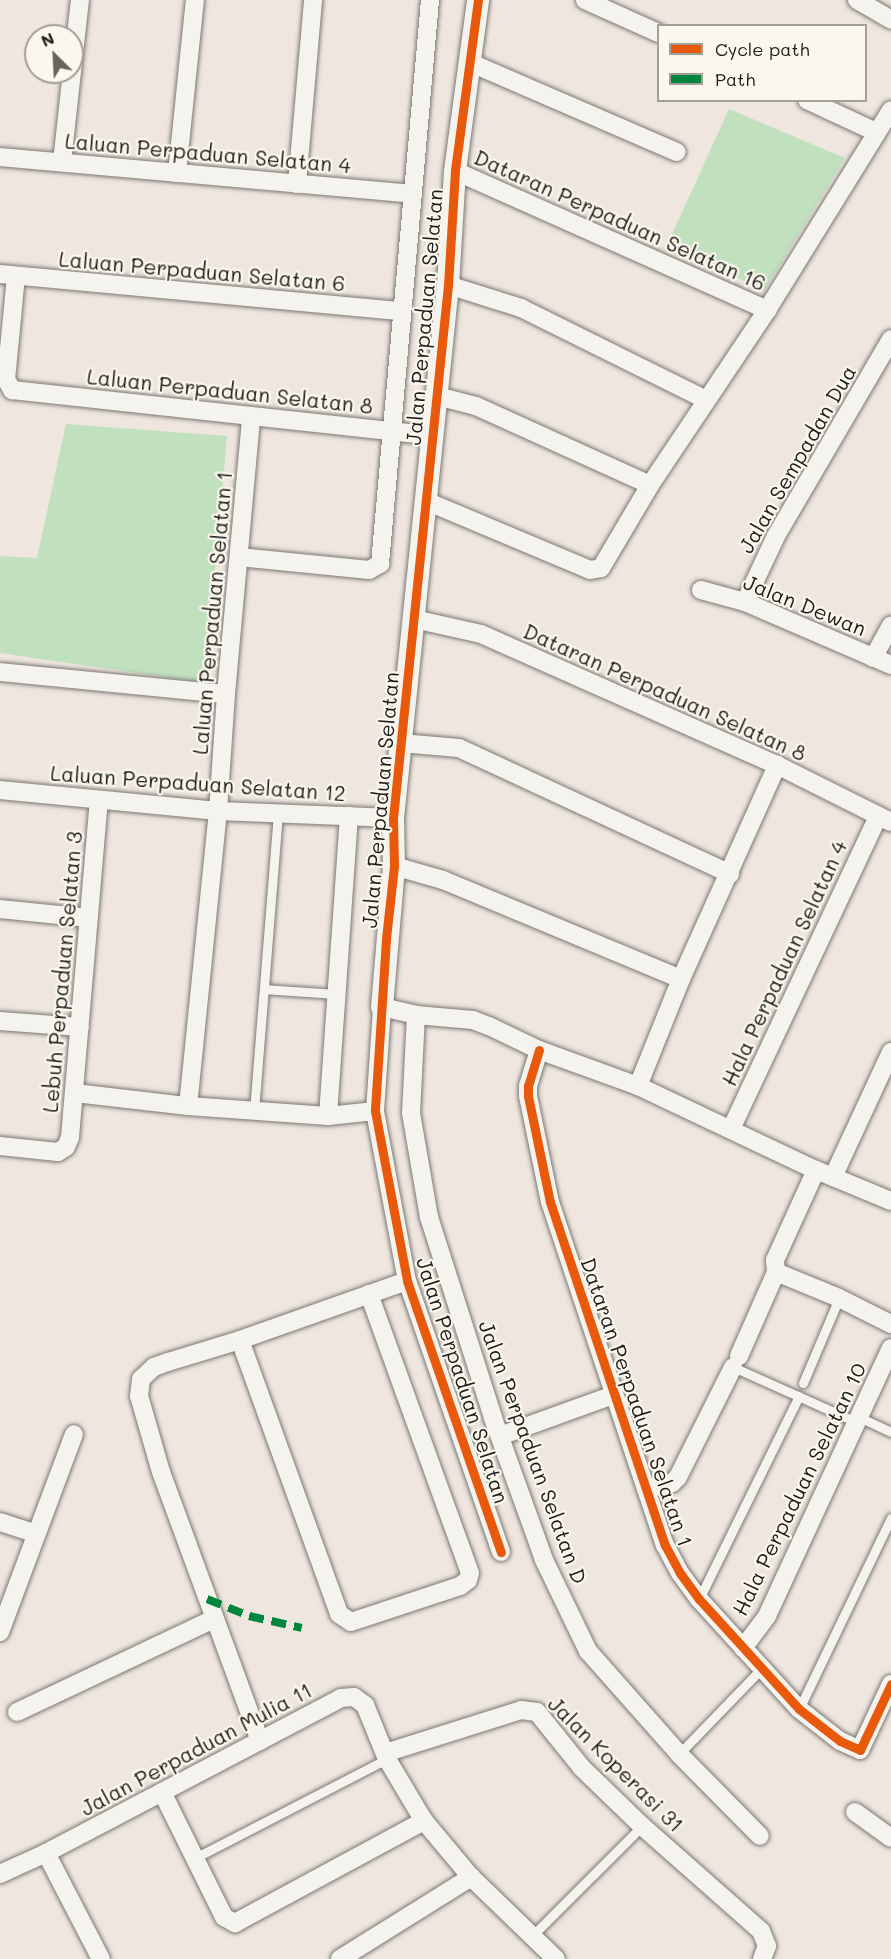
<!DOCTYPE html>
<style>
body{margin:0}
#map{position:relative;width:891px;height:1959px;overflow:hidden;background:#efe7df;font-family:Mali,sans-serif}
div>[style]{position:absolute}
.green>*{inset:0;background:#c1e0be}
.roads{filter:drop-shadow(0 0 2px #7b7774) drop-shadow(0 0 2px #7b7774)}
.service>*{height:9px;margin:-4.5px;padding:0 4.5px;transform-origin:4.5px;border-radius:4.5px;background:#f5f3ee}
.minor>*{height:18px;margin:-9px;padding:0 9px;transform-origin:9px;border-radius:9px;background:#f5f3ee}
.tertiary>*{height:22px;margin:-11px;padding:0 11px;transform-origin:11px;border-radius:11px;background:#f5f3ee}
.quiet>*{height:8px;margin-top:-4px;transform-origin:0;background:repeating-linear-gradient(90deg,#00873e 0 15px,transparent 0 23px)}
.cycleway>*{height:9px;margin:-4.5px;padding:0 4.5px;transform-origin:4.5px;border-radius:4.5px;background:#e8590c}
span{translate:-50% -50%;white-space:nowrap;text-align:center;line-height:1.15;-webkit-text-stroke:4.5px #fbf7ec;paint-order:stroke}
.street-label{font-size:21px;color:#1c1c1c}
.legend{position:absolute;left:657px;top:24px;width:210px;height:78px;box-sizing:border-box;background:#fbf7ec;border:2px solid #a29f99;margin:0;padding:8px 10px;list-style:none;font-size:18px;color:#1c1c1c}
.legend li{display:flex;align-items:center;gap:12px;height:30px}
.legend b{width:30px;border:2px solid #a29f99}
.north{position:absolute;left:24px;top:24px;width:60px;height:60px;box-sizing:border-box;background:#fbf7ec;border:2px solid #a29f99;border-radius:50%;rotate:336deg;font-size:16px;font-weight:700;line-height:24px;text-align:center;color:#1c1c1c}
.north::after{content:'';display:block;margin:auto;width:21px;height:27px;background:#666360;clip-path:polygon(50% 0,100% 100%,50% 72%,0 100%)}
</style>
<div id="map">
<div class="green">
<i style="clip-path:polygon(729px 109px,845px 158px,764px 291px,668px 243px)"></i>
<i style="clip-path:polygon(66px 424px,227px 436px,205px 683px,0 653px,0 556px,37px 558px)"></i>
</div>
<div class="roads">
<div class="service">
<i style="left:264px;top:989px;width:71px;rotate:4deg"></i>
<i style="left:254px;top:1111px;width:299px;rotate:-85.4deg"></i>
<i style="left:733px;top:1367px;width:137px;rotate:24.1deg"></i>
<i style="left:803px;top:1383px;width:92px;rotate:-67deg"></i>
<i style="left:861px;top:1418px;width:33px;rotate:25deg"></i>
<i style="left:699px;top:1599px;width:226px;rotate:-63.8deg"></i>
<i style="left:799px;top:1709px;width:212px;rotate:-64.3deg"></i>
<i style="left:679px;top:1754px;width:120px;rotate:-46deg"></i>
<i style="left:195px;top:1858px;width:216px;rotate:-27.3deg"></i>
<i style="left:532px;top:1936px;width:156px;rotate:-45deg"></i>
</div>
<div class="minor">
<i style="left:585px;top:0;width:80px;rotate:24.3deg"></i>
<i style="left:857px;top:0;width:39px;rotate:30deg"></i>
<i style="left:471px;top:63px;width:224px;rotate:23.4deg"></i>
<i style="left:72px;top:71px;width:71px;rotate:-83.6deg"></i>
<i style="left:807px;top:100px;width:76px;rotate:24.9deg"></i>
<i style="left:0;top:157px;width:414px;rotate:5.1deg"></i>
<i style="left:62px;top:162px;width:91px;rotate:-83.7deg"></i>
<i style="left:455px;top:171px;width:342px;rotate:24deg"></i>
<i style="left:177px;top:173px;width:174px;rotate:-84.1deg"></i>
<i style="left:297px;top:184px;width:185px;rotate:-85deg"></i>
<i style="left:0;top:274px;width:403px;rotate:5.3deg"></i>
<i style="left:16px;top:276px;width:103px;rotate:95.5deg"></i>
<i style="left:6px;top:379px;width:13px;rotate:61deg"></i>
<i style="left:12px;top:390px;width:424px;rotate:6.2deg"></i>
<i style="left:448px;top:285px;width:77px;rotate:17.5deg"></i>
<i style="left:521px;top:308px;width:207px;rotate:26.4deg"></i>
<i style="left:437px;top:396px;width:40px;rotate:14.4deg"></i>
<i style="left:476px;top:406px;width:191px;rotate:24.4deg"></i>
<i style="left:426px;top:501px;width:178px;rotate:22.8deg"></i>
<i style="left:590px;top:570px;width:11px;rotate:-10deg"></i>
<i style="left:601px;top:568px;width:96px;rotate:-59.4deg"></i>
<i style="left:650px;top:485px;width:211px;rotate:-56.2deg"></i>
<i style="left:767px;top:310px;width:235px;rotate:-58.2deg"></i>
<i style="left:239px;top:557px;width:131px;rotate:5.7deg"></i>
<i style="left:369px;top:570px;width:13px;rotate:-29deg"></i>
<i style="left:380px;top:564px;width:566px;rotate:-84.93deg"></i>
<i style="left:701px;top:590px;width:46px;rotate:15.3deg"></i>
<i style="left:745px;top:602px;width:159px;rotate:23.3deg"></i>
<i style="left:745px;top:602px;width:73px;rotate:-64.8deg"></i>
<i style="left:776px;top:536px;width:228px;rotate:-59.7deg"></i>
<i style="left:414px;top:619px;width:69px;rotate:12.6deg"></i>
<i style="left:481px;top:634px;width:324px;rotate:23.9deg"></i>
<i style="left:777px;top:765px;width:127px;rotate:26.6deg"></i>
<i style="left:873px;top:658px;width:37px;rotate:-61deg"></i>
<i style="left:0;top:672px;width:227px;rotate:5.6deg"></i>
<i style="left:401px;top:743px;width:58px;rotate:4.9deg"></i>
<i style="left:459px;top:748px;width:299px;rotate:24.9deg"></i>
<i style="left:0;top:790px;width:219px;rotate:5.5deg"></i>
<i style="left:218px;top:811px;width:175px;rotate:2.3deg"></i>
<i style="left:394px;top:866px;width:51px;rotate:15.9deg"></i>
<i style="left:443px;top:880px;width:258px;rotate:22.6deg"></i>
<i style="left:0;top:909px;width:89px;rotate:5.8deg"></i>
<i style="left:416px;top:1015px;width:98px;rotate:92.9deg"></i>
<i style="left:411px;top:1113px;width:106px;rotate:80.2deg"></i>
<i style="left:429px;top:1217px;width:211px;rotate:72.3deg"></i>
<i style="left:493px;top:1418px;width:151px;rotate:70.2deg"></i>
<i style="left:544px;top:1560px;width:101px;rotate:64.2deg"></i>
<i style="left:588px;top:1651px;width:137px;rotate:48.5deg"></i>
<i style="left:679px;top:1754px;width:115px;rotate:45.4deg"></i>
<i style="left:0;top:1021px;width:80px;rotate:4.3deg"></i>
<i style="left:539px;top:1050px;width:38px;rotate:107deg"></i>
<i style="left:528px;top:1086px;width:10px;rotate:90deg"></i>
<i style="left:528px;top:1096px;width:108px;rotate:78.3deg"></i>
<i style="left:550px;top:1202px;width:362px;rotate:71.5deg"></i>
<i style="left:665px;top:1545px;width:32px;rotate:62deg"></i>
<i style="left:680px;top:1573px;width:32px;rotate:54deg"></i>
<i style="left:699px;top:1599px;width:149px;rotate:47.7deg"></i>
<i style="left:799px;top:1709px;width:52px;rotate:38deg"></i>
<i style="left:840px;top:1741px;width:22px;rotate:24deg"></i>
<i style="left:860px;top:1750px;width:73px;rotate:-64.8deg"></i>
<i style="left:638px;top:1086px;width:115px;rotate:-68.1deg"></i>
<i style="left:681px;top:979px;width:235px;rotate:-65.8deg"></i>
<i style="left:75px;top:1093px;width:114px;rotate:6.6deg"></i>
<i style="left:188px;top:1106px;width:140px;rotate:4.1deg"></i>
<i style="left:328px;top:1116px;width:47px;rotate:-6.1deg"></i>
<i style="left:188px;top:1106px;width:297px;rotate:-84.2deg"></i>
<i style="left:218px;top:811px;width:117px;rotate:-86.1deg"></i>
<i style="left:226px;top:694px;width:277px;rotate:-84.8deg"></i>
<i style="left:328px;top:1116px;width:301px;rotate:-86deg"></i>
<i style="left:731px;top:1129px;width:346px;rotate:-64.8deg"></i>
<i style="left:0;top:1146px;width:58px;rotate:5.9deg"></i>
<i style="left:58px;top:1152px;width:9px;rotate:-32deg"></i>
<i style="left:66px;top:1147px;width:11px;rotate:-68deg"></i>
<i style="left:70px;top:1137px;width:338px;rotate:-85.1deg"></i>
<i style="left:833px;top:1177px;width:138px;rotate:-65.1deg"></i>
<i style="left:776px;top:1272px;width:12px;rotate:-95deg"></i>
<i style="left:775px;top:1260px;width:99px;rotate:-65.5deg"></i>
<i style="left:240px;top:1340px;width:291px;rotate:70.1deg"></i>
<i style="left:339px;top:1614px;width:14px;rotate:34deg"></i>
<i style="left:351px;top:1622px;width:115px;rotate:-18.3deg"></i>
<i style="left:460px;top:1586px;width:10px;rotate:-37deg"></i>
<i style="left:468px;top:1580px;width:7px;rotate:-74deg"></i>
<i style="left:470px;top:1573px;width:297px;rotate:-109.9deg"></i>
<i style="left:739px;top:1356px;width:92px;rotate:-66.2deg"></i>
<i style="left:776px;top:1272px;width:68px;rotate:22.4deg"></i>
<i style="left:839px;top:1298px;width:58px;rotate:26.6deg"></i>
<i style="left:500px;top:1436px;width:120px;rotate:-19.9deg"></i>
<i style="left:646px;top:1489px;width:27px;rotate:-13deg"></i>
<i style="left:672px;top:1483px;width:8px;rotate:-45deg"></i>
<i style="left:678px;top:1477px;width:123px;rotate:-63.4deg"></i>
<i style="left:0;top:1522px;width:38px;rotate:18deg"></i>
<i style="left:501px;top:1552px;width:287px;rotate:-109.1deg"></i>
<i style="left:407px;top:1281px;width:173px;rotate:-100.7deg"></i>
<i style="left:375px;top:1111px;width:104px;rotate:-86.1deg"></i>
<i style="left:382px;top:1007px;width:35px;rotate:13deg"></i>
<i style="left:416px;top:1015px;width:57px;rotate:5deg"></i>
<i style="left:473px;top:1020px;width:17px;rotate:21deg"></i>
<i style="left:489px;top:1026px;width:55px;rotate:25.6deg"></i>
<i style="left:539px;top:1050px;width:105px;rotate:20deg"></i>
<i style="left:638px;top:1086px;width:197px;rotate:25.3deg"></i>
<i style="left:816px;top:1170px;width:81px;rotate:22.5deg"></i>
<i style="left:0;top:1632px;width:211px;rotate:-69.5deg"></i>
<i style="left:743px;top:1648px;width:40px;rotate:-53deg"></i>
<i style="left:767px;top:1616px;width:295px;rotate:-65.2deg"></i>
<i style="left:17px;top:1712px;width:218px;rotate:-25.3deg"></i>
<i style="left:260px;top:1741px;width:287px;rotate:-110.2deg"></i>
<i style="left:161px;top:1472px;width:79px;rotate:-106.1deg"></i>
<i style="left:139px;top:1396px;width:17px;rotate:-83deg"></i>
<i style="left:141px;top:1379px;width:18px;rotate:-43deg"></i>
<i style="left:154px;top:1367px;width:15px;rotate:-20deg"></i>
<i style="left:168px;top:1362px;width:75px;rotate:-17deg"></i>
<i style="left:240px;top:1340px;width:177px;rotate:-19.5deg"></i>
<i style="left:385px;top:1753px;width:143px;rotate:-17.5deg"></i>
<i style="left:521px;top:1710px;width:16px;rotate:7deg"></i>
<i style="left:537px;top:1712px;width:72px;rotate:51.2deg"></i>
<i style="left:582px;top:1768px;width:83px;rotate:44deg"></i>
<i style="left:642px;top:1826px;width:159px;rotate:41.4deg"></i>
<i style="left:761px;top:1931px;width:16px;rotate:68deg"></i>
<i style="left:767px;top:1946px;width:14px;rotate:111deg"></i>
<i style="left:162px;top:1792px;width:140px;rotate:63.6deg"></i>
<i style="left:224px;top:1917px;width:13px;rotate:29deg"></i>
<i style="left:235px;top:1923px;width:215px;rotate:-28.4deg"></i>
<i style="left:855px;top:1812px;width:44px;rotate:35.8deg"></i>
<i style="left:46px;top:1853px;width:119px;rotate:62.6deg"></i>
<i style="left:0;top:1874px;width:51px;rotate:-24.5deg"></i>
<i style="left:46px;top:1853px;width:333px;rotate:-27.7deg"></i>
<i style="left:341px;top:1698px;width:13px;rotate:-4deg"></i>
<i style="left:354px;top:1697px;width:14px;rotate:36deg"></i>
<i style="left:365px;top:1705px;width:58px;rotate:67.8deg"></i>
<i style="left:387px;top:1759px;width:72px;rotate:59.2deg"></i>
<i style="left:424px;top:1821px;width:73px;rotate:50deg"></i>
<i style="left:471px;top:1877px;width:118px;rotate:44deg"></i>
<i style="left:340px;top:1959px;width:155px;rotate:-32deg"></i>
</div>
<div class="tertiary">
<i style="left:382px;top:1007px;width:142px;rotate:-85.1deg"></i>
<i style="left:394px;top:866px;width:48px;rotate:-91.2deg"></i>
<i style="left:393px;top:818px;width:536px;rotate:-84.11deg"></i>
<i style="left:448px;top:285px;width:114px;rotate:-86.5deg"></i>
<i style="left:455px;top:171px;width:173px;rotate:-82.3deg"></i>
</div>
</div>
<div class="quiet">
<i style="left:207px;top:1599px;width:45px;rotate:22deg"></i>
<i style="left:249px;top:1616px;width:54px;rotate:12.8deg"></i>
</div>
<div class="cycleway">
<i style="left:478px;top:0;width:173px;rotate:97.7deg"></i>
<i style="left:455px;top:171px;width:114px;rotate:93.5deg"></i>
<i style="left:448px;top:285px;width:536px;rotate:95.89deg"></i>
<i style="left:393px;top:818px;width:48px;rotate:88.8deg"></i>
<i style="left:394px;top:866px;width:73px;rotate:96.3deg"></i>
<i style="left:386px;top:939px;width:172px;rotate:93.7deg"></i>
<i style="left:375px;top:1111px;width:173px;rotate:79.3deg"></i>
<i style="left:407px;top:1281px;width:287px;rotate:70.9deg"></i>
<i style="left:539px;top:1050px;width:38px;rotate:107deg"></i>
<i style="left:528px;top:1086px;width:10px;rotate:90deg"></i>
<i style="left:528px;top:1096px;width:108px;rotate:78.3deg"></i>
<i style="left:550px;top:1202px;width:362px;rotate:71.5deg"></i>
<i style="left:665px;top:1545px;width:32px;rotate:62deg"></i>
<i style="left:680px;top:1573px;width:32px;rotate:54deg"></i>
<i style="left:699px;top:1599px;width:149px;rotate:47.7deg"></i>
<i style="left:799px;top:1709px;width:52px;rotate:38deg"></i>
<i style="left:840px;top:1741px;width:22px;rotate:24deg"></i>
<i style="left:860px;top:1750px;width:73px;rotate:-64.8deg"></i>
</div>
<div class="street-label">
<span style="left:208px;top:153px;rotate:5deg">Laluan Perpaduan Selatan 4</span>
<span style="left:620px;top:220px;rotate:24deg">Dataran Perpaduan Selatan 16</span>
<span style="left:202px;top:271px;rotate:5deg">Laluan Perpaduan Selatan 6</span>
<span style="left:424px;top:317px;rotate:-85deg">Jalan Perpaduan Selatan</span>
<span style="left:230px;top:391px;rotate:6deg">Laluan Perpaduan Selatan 8</span>
<span style="left:797px;top:459px;rotate:-60deg">Jalan Sempadan Dua</span>
<span style="left:805px;top:605px;rotate:22deg">Jalan Dewan</span>
<span style="left:212px;top:613px;rotate:-85deg">Laluan Perpaduan Selatan 1</span>
<span style="left:665px;top:692px;rotate:24deg">Dataran Perpaduan Selatan 8</span>
<span style="left:198px;top:783px;rotate:4deg">Laluan Perpaduan Selatan 12</span>
<span style="left:380px;top:800px;rotate:-85deg">Jalan Perpaduan Selatan</span>
<span style="left:784px;top:963px;rotate:-65deg">Hala Perpaduan Selatan 4</span>
<span style="left:62px;top:972px;rotate:-85deg">Lebuh Perpaduan Selatan 3</span>
<span style="left:463px;top:1380px;rotate:72deg">Jalan Perpaduan Selatan</span>
<span style="left:637px;top:1402px;rotate:71deg">Dataran Perpaduan Selatan 1</span>
<span style="left:533px;top:1452px;rotate:70deg">Jalan Perpaduan Selatan D</span>
<span style="left:799px;top:1489px;rotate:-64deg">Hala Perpaduan Selatan 10</span>
<span style="left:196px;top:1749px;rotate:-28deg">Jalan Perpaduan Mulia 11</span>
<span style="left:616px;top:1764px;rotate:45deg">Jalan Koperasi 31</span>
</div>
<ul class="legend">
<li><b style="height:8px;background:#e8590c"></b>Cycle path</li>
<li><b style="height:8px;background:#00873e"></b>Path</li>
</ul>
<div class="north">N</div>
</div>
